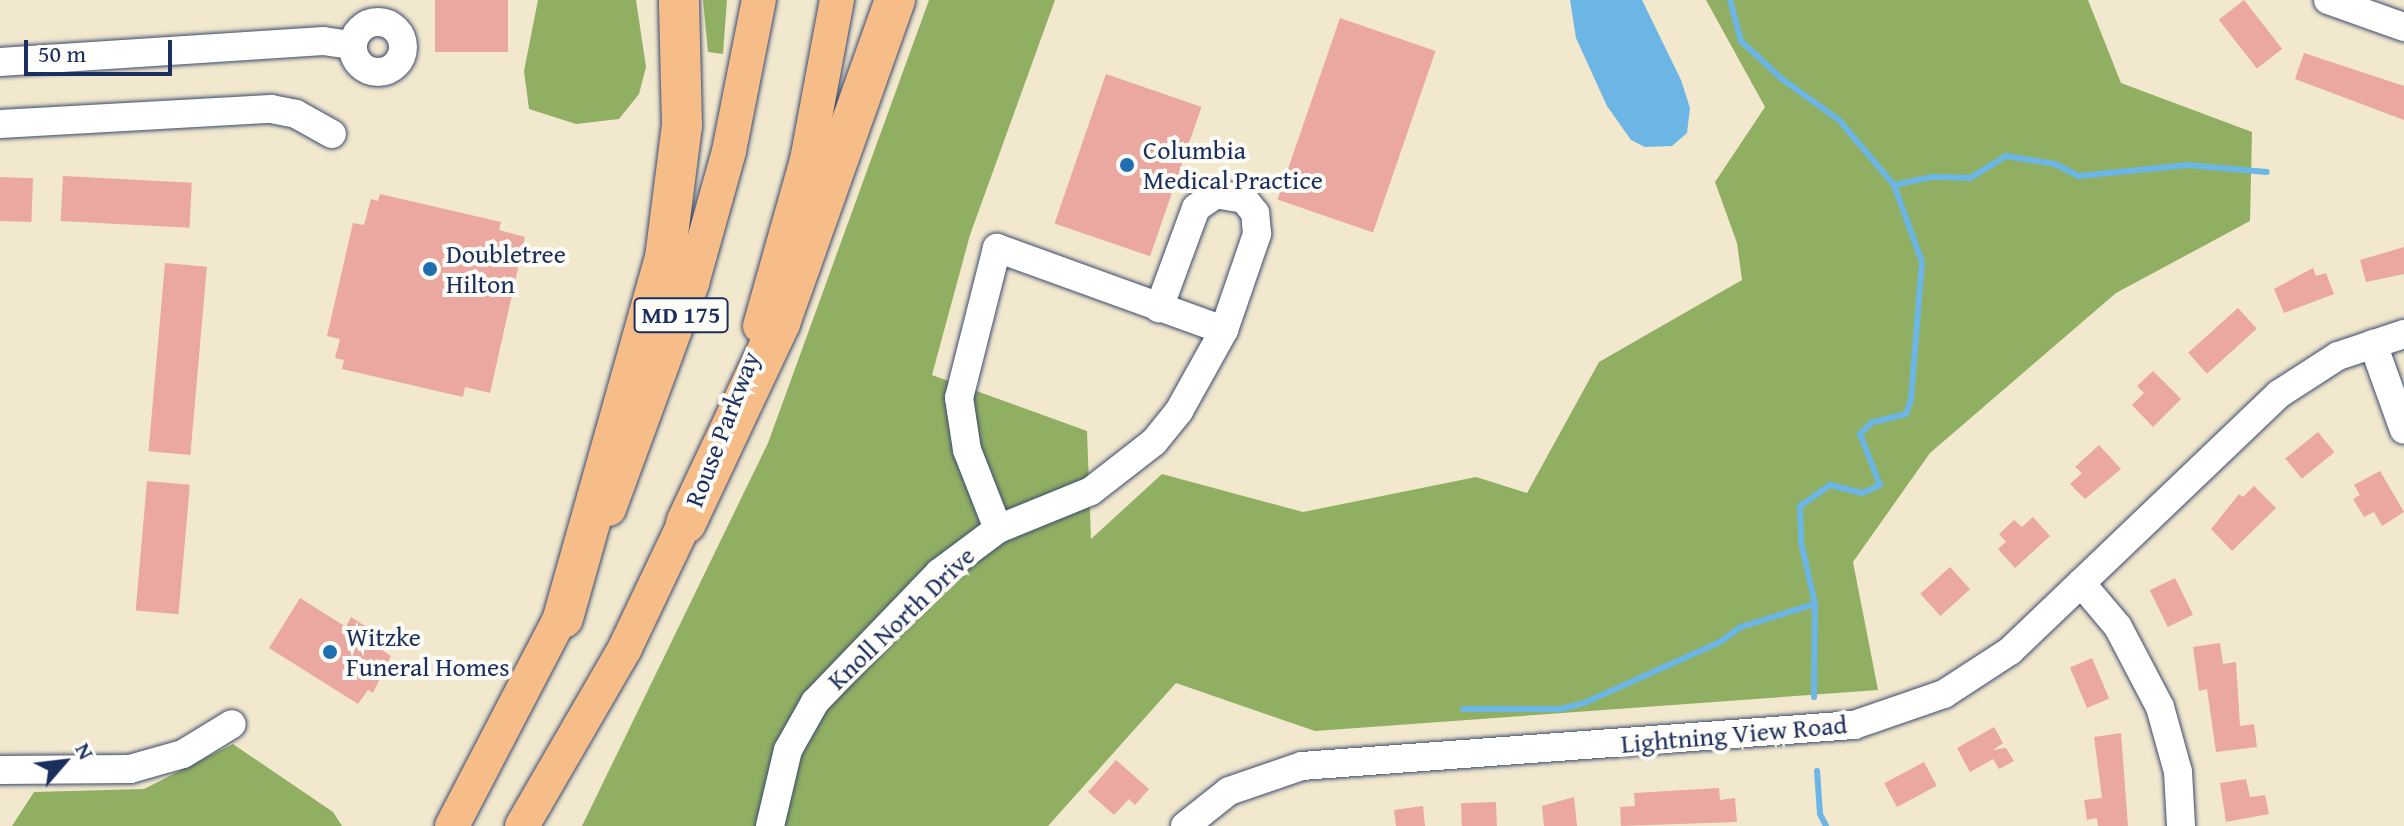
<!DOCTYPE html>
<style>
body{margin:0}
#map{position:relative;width:2404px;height:826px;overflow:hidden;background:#f2e8ce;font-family:"Gentium Book Plus",serif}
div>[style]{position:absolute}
.forest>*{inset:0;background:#91af62}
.water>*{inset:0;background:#6cb6e5}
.stream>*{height:6px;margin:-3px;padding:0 3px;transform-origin:3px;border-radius:3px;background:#6cb6e5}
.building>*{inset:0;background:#eaa8a0;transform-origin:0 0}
.roads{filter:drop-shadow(0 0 2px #3b4b6f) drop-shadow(0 0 2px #3b4b6f)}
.minor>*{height:28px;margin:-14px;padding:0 14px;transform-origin:14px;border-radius:14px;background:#fff}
.minor>.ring{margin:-14px;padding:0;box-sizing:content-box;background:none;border:28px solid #fff;border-radius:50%}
.major>*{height:34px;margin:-17px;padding:0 17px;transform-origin:17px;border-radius:17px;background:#f7bd88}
.highway>*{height:40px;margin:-20px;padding:0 20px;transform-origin:20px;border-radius:20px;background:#f7bd88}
.dots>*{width:22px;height:22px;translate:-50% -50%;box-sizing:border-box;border:4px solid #fdfcf7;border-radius:50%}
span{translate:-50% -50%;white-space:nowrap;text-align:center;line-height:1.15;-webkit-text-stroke:8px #fdfcf7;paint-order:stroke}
.shield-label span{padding:2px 6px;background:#fdfcf7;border:2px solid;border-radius:6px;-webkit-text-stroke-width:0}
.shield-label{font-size:24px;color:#1b2f5e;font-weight:700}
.poi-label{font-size:26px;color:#1b2f5e}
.left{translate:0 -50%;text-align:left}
.street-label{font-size:26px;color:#1b2f5e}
.north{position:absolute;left:24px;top:722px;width:80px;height:80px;-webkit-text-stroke:6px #fdfcf7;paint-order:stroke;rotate:62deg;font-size:22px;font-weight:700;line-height:32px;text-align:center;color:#1b2f5e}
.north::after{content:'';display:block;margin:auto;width:28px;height:36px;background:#1b2f5e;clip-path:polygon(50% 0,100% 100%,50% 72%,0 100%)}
.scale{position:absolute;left:24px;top:40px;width:148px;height:36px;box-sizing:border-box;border:4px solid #1b2f5e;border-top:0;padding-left:10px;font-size:24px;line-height:28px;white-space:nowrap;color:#1b2f5e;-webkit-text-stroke:6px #fdfcf7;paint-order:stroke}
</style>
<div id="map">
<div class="forest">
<i style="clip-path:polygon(538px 0,636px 0,646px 67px,639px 94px,619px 119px,576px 124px,529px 109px,524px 71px)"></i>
<i style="clip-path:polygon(703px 0,727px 0,723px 54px,708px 52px)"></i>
<i style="clip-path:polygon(929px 0,1055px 0,970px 235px,932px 375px,1087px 431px,1091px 539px,1162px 474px,1303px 512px,1476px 477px,1527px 493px,1599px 362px,1742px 280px,1737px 243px,1715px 182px,1765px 107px,1706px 0,2088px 0,2121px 83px,2252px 132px,2250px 221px,2116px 293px,1930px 453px,1853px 562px,1878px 690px,1315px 731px,1176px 683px,1048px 826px,582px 826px,768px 443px)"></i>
<i style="clip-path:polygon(233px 744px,333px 812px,342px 826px,12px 826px,34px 792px,144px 789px)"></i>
</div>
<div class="water">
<i style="clip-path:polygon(1570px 0,1642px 0,1681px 80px,1690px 108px,1687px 133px,1672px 146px,1645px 147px,1631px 140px,1607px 106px,1576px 38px)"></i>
</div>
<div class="stream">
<i style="left:1730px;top:0;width:42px;rotate:75deg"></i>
<i style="left:1741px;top:41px;width:56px;rotate:42.8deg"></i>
<i style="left:1782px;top:79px;width:70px;rotate:35.7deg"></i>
<i style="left:1839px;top:120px;width:85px;rotate:49.8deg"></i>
<i style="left:1894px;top:185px;width:82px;rotate:70deg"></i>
<i style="left:1922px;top:262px;width:138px;rotate:94.6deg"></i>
<i style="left:1911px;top:400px;width:15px;rotate:110deg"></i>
<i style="left:1906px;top:414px;width:36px;rotate:166deg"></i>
<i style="left:1871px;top:423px;width:16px;rotate:135deg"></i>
<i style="left:1860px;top:434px;width:55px;rotate:68.6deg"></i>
<i style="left:1880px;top:485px;width:20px;rotate:156deg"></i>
<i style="left:1862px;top:493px;width:33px;rotate:-166deg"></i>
<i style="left:1830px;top:485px;width:37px;rotate:145deg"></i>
<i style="left:1800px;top:506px;width:36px;rotate:88deg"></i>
<i style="left:1801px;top:542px;width:64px;rotate:77.3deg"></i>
<i style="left:1815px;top:604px;width:93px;rotate:90.6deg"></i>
<i style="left:1894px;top:185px;width:38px;rotate:-12deg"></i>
<i style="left:1931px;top:177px;width:39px;rotate:1deg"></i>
<i style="left:1970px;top:178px;width:42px;rotate:-31.4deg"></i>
<i style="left:2006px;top:156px;width:50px;rotate:9.3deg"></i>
<i style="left:2055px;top:164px;width:27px;rotate:27deg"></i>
<i style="left:2079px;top:176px;width:109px;rotate:-5.8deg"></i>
<i style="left:2187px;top:165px;width:80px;rotate:5deg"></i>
<i style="left:1463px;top:709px;width:98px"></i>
<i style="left:1561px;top:709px;width:24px;rotate:-15deg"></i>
<i style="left:1584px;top:703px;width:149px;rotate:-24.2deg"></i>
<i style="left:1720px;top:642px;width:26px;rotate:-36deg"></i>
<i style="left:1741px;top:627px;width:77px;rotate:-17.3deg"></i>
<i style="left:1817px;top:771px;width:43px;rotate:86deg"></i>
<i style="left:1820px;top:814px;width:13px;rotate:63deg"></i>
</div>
<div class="building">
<i style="left:435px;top:0;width:73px;height:52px"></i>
<i style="left:2244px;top:0;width:62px;height:32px;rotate:52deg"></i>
<i style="left:1340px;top:18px;width:101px;height:192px;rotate:19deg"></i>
<i style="clip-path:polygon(2304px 53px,2404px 86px,2404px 120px,2295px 79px)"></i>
<i style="left:1106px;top:74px;width:101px;height:158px;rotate:19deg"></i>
<i style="left:63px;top:176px;width:129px;height:45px;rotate:3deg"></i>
<i style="left:0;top:177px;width:33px;height:44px;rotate:2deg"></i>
<i style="clip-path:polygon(380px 194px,501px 222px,499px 230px,525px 237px,490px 393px,465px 387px,463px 397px,342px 369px,344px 360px,335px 358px,340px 339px,327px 336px,353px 223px,364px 225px,371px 199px,378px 201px)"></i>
<i style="clip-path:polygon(2404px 247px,2404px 274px,2366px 282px,2360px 260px)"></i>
<i style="left:165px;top:263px;width:42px;height:189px;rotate:5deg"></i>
<i style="clip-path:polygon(2313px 268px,2316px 276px,2326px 273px,2334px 294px,2284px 313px,2274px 289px)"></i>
<i style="left:2238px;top:308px;width:28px;height:67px;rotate:48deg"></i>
<i style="clip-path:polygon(2153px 371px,2181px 399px,2153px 427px,2132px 405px,2144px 393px,2137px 386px)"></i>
<i style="left:2318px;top:432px;width:26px;height:42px;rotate:51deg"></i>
<i style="clip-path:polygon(2099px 445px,2121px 469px,2085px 499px,2070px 484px,2082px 473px,2075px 467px)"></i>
<i style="clip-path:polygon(2380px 471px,2404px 512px,2382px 526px,2374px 512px,2364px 517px,2353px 499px,2360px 495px,2354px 485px)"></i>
<i style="left:147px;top:481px;width:43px;height:130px;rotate:5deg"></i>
<i style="clip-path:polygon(2254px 486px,2276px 508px,2232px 551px,2211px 529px,2239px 494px,2243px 497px)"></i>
<i style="clip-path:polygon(2033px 517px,2050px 536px,2015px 568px,1998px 549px,2006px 542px,1999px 534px,2014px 520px,2022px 527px)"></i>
<i style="left:1950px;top:567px;width:30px;height:40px;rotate:48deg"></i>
<i style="left:2175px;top:578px;width:41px;height:28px;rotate:64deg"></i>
<i style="clip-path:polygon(300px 598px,346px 627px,351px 617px,376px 633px,370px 642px,391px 656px,373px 693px,368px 690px,358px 704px,269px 648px)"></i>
<i style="clip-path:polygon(2220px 643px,2223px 664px,2236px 662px,2240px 726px,2254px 724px,2257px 747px,2216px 752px,2207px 689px,2199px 691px,2193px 647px)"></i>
<i style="left:2092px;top:658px;width:44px;height:24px;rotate:67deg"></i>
<i style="clip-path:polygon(1994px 727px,2003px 743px,1993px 750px,2006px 748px,2014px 761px,1999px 769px,1993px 759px,1970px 772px,1957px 748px)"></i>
<i style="clip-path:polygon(2121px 733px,2128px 826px,2098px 826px,2097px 818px,2087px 820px,2084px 800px,2102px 798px,2094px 737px)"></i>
<i style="clip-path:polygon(1116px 760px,1149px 789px,1135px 805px,1129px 799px,1114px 815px,1088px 792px)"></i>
<i style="left:1924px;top:762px;width:27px;height:45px;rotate:62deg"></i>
<i style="clip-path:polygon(2246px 779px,2250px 797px,2265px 795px,2269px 814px,2226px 822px,2220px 783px)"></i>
<i style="clip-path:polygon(1719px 788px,1720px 800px,1735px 798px,1737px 822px,1621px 826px,1620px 807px,1635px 806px,1634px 793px)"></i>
<i style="clip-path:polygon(1574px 797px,1577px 826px,1544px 826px,1542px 806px)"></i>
<i style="left:1496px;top:802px;width:24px;height:35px;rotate:88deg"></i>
<i style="clip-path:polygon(1423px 806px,1425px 826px,1396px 826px,1394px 810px)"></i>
</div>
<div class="roads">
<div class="minor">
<i style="left:2328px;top:0;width:81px;rotate:19.6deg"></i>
<i class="ring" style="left:353px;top:22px;width:22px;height:22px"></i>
<i style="left:0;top:62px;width:324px;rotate:-3.7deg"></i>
<i style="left:323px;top:41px;width:29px;rotate:8deg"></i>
<i style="left:0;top:124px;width:271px;rotate:-3.2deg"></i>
<i style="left:271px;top:109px;width:25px;rotate:11deg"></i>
<i style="left:296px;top:114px;width:41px;rotate:29.1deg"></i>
<i style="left:2373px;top:344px;width:91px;rotate:70.2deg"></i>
<i style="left:998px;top:529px;width:85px;rotate:-111.4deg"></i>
<i style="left:967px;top:450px;width:53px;rotate:-98.7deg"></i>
<i style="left:959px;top:398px;width:155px;rotate:-75.8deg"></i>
<i style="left:997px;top:248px;width:241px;rotate:19.9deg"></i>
<i style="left:2081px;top:583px;width:57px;rotate:49.9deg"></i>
<i style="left:2118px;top:627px;width:90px;rotate:62.3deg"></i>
<i style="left:2160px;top:707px;width:67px;rotate:74.5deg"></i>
<i style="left:2178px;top:772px;width:54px;rotate:86.8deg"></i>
<i style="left:0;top:770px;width:130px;rotate:-0.4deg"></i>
<i style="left:130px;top:769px;width:55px;rotate:-15.8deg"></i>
<i style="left:183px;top:754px;width:57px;rotate:-31.5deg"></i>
<i style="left:770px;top:826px;width:78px;rotate:-76.7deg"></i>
<i style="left:788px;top:750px;width:55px;rotate:-60.6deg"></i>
<i style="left:815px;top:702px;width:179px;rotate:-46.1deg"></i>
<i style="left:939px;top:573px;width:74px;rotate:-36.7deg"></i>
<i style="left:998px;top:529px;width:100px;rotate:-22.2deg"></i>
<i style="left:1091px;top:491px;width:80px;rotate:-37.9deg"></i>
<i style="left:1154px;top:442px;width:40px;rotate:-51deg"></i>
<i style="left:1179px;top:411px;width:93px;rotate:-60.9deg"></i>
<i style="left:1224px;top:330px;width:102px;rotate:-71deg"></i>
<i style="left:1257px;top:234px;width:21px;rotate:-95deg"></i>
<i style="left:1255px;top:213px;width:18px;rotate:-128deg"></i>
<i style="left:1244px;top:199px;width:28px;rotate:-170deg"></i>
<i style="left:1216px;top:194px;width:24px;rotate:145deg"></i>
<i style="left:1196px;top:208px;width:107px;rotate:110.3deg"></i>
<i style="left:1185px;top:826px;width:56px;rotate:-38.5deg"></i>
<i style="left:1229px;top:791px;width:77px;rotate:-18.9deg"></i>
<i style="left:1302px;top:766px;width:554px;rotate:-4.25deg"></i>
<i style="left:1854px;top:725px;width:95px;rotate:-19deg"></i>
<i style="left:1944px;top:694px;width:79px;rotate:-33.1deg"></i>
<i style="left:2010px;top:651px;width:372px;rotate:-43.7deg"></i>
<i style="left:2279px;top:394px;width:70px;rotate:-32.8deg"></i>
<i style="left:2338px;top:356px;width:70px;rotate:-18.4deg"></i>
</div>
<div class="major">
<i style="left:760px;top:326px;width:173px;rotate:-74.2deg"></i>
<i style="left:807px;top:160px;width:163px;rotate:-79.4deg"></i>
<i style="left:609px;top:509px;width:241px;rotate:-69.8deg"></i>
<i style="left:692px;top:283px;width:137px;rotate:-74.3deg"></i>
<i style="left:729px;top:151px;width:154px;rotate:-78.8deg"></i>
<i style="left:452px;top:826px;width:262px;rotate:-62.5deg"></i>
<i style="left:522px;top:826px;width:206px;rotate:-59.9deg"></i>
<i style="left:625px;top:648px;width:165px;rotate:-64.5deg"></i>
</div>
<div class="highway">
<i style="left:686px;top:523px;width:221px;rotate:-64.8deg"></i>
<i style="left:780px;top:323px;width:343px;rotate:-70.4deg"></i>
<i style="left:563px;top:618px;width:374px;rotate:-74.2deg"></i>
<i style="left:665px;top:258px;width:133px;rotate:-82.7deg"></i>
<i style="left:682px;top:126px;width:126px;rotate:-91.4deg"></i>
</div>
</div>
<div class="dots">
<i style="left:1127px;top:165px;background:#1f6fb2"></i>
<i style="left:430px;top:269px;background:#1f6fb2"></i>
<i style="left:330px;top:652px;background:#1f6fb2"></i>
</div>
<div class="shield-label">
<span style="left:681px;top:315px">MD 175</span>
</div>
<div class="poi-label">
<span class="left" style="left:1143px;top:165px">Columbia<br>Medical Practice</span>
<span class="left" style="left:446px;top:269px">Doubletree<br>Hilton</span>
<span class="left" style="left:346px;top:652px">Witzke<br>Funeral Homes</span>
</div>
<div class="street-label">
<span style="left:722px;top:429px;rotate:-69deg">Rouse Parkway</span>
<span style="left:901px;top:618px;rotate:-44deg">Knoll North Drive</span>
<span style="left:1734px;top:734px;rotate:-5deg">Lightning View Road</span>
</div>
<div class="north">N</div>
<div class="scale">50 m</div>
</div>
